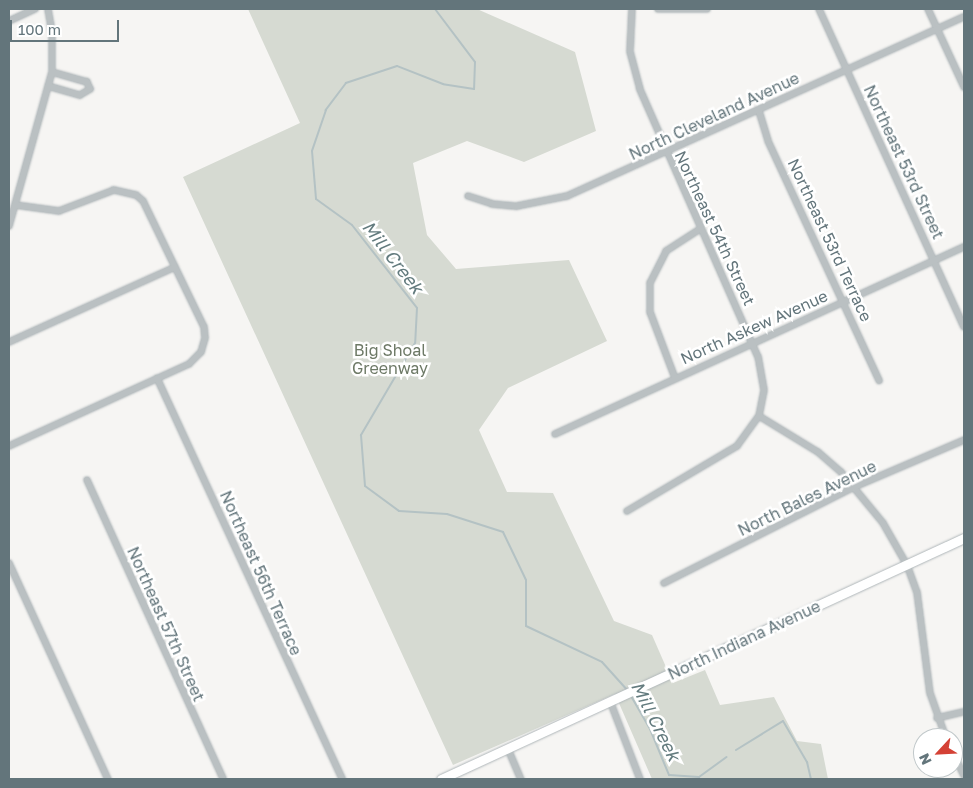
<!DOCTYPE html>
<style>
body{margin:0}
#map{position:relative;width:973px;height:788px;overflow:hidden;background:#f6f5f3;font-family:"Golos Text",sans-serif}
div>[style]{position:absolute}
.green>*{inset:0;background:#d6dad2}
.stream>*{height:2px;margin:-1px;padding:0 1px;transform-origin:1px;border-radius:1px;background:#b4c2c4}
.roads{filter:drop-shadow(0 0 1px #afb6b9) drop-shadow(0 0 1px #afb6b9)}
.street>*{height:6px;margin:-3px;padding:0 3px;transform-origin:3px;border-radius:3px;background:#bac0c2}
.secondary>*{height:9px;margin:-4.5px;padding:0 4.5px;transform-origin:4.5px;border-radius:4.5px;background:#fff}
span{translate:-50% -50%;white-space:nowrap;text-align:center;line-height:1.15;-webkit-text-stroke:5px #fff;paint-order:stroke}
.street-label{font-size:16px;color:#63757b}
.park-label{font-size:16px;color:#6d7966}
.water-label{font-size:18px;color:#637b7e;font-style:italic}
.frame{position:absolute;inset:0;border:10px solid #63757b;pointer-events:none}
.north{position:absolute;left:913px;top:728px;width:50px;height:50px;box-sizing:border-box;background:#fff;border:1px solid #c1c8ca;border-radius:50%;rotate:245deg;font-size:14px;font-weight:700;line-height:20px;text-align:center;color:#63757b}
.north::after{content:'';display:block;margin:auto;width:18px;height:22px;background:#d44135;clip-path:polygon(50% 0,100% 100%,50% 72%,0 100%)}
.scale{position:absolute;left:10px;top:20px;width:109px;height:22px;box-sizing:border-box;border:2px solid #63757b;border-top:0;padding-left:6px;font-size:15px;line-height:18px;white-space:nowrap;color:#63757b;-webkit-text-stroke:4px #fff;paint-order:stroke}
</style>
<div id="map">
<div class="green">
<i style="clip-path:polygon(248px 9px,477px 9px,575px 52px,596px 131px,524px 162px,467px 141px,413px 163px,427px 235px,456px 269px,569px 260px,607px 341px,508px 388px,479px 430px,507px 492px,553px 493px,614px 621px,652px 635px,673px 683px,705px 670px,720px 705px,774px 697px,797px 741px,821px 744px,828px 779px,652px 779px,615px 694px,453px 765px,183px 177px,300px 123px)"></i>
</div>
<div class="stream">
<i style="left:435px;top:9px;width:66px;rotate:53deg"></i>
<i style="left:475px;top:62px;width:27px;rotate:92deg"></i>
<i style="left:474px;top:89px;width:31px;rotate:-171deg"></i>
<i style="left:443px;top:84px;width:49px;rotate:-158.6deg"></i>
<i style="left:397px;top:66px;width:54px;rotate:161.6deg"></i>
<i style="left:346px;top:83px;width:34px;rotate:127deg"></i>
<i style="left:326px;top:110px;width:43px;rotate:108.9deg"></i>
<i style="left:312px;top:151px;width:48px;rotate:85.2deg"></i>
<i style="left:316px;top:199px;width:44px;rotate:35.8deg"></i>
<i style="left:352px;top:225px;width:105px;rotate:51.9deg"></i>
<i style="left:417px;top:308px;width:35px;rotate:93deg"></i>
<i style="left:415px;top:343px;width:107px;rotate:120.4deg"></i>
<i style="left:361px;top:435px;width:51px;rotate:85.5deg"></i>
<i style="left:365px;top:486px;width:42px;rotate:36.3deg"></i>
<i style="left:399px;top:511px;width:48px;rotate:3.6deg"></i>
<i style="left:447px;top:514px;width:59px;rotate:17.8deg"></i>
<i style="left:503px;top:532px;width:53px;rotate:64.4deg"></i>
<i style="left:526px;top:580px;width:46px;rotate:90deg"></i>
<i style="left:526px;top:626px;width:84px;rotate:25.3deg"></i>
<i style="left:602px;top:662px;width:38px;rotate:48deg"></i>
<i style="left:631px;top:696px;width:38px;rotate:60deg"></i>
<i style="left:650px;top:729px;width:50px;rotate:67.6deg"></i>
<i style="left:669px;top:775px;width:30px;rotate:4deg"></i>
<i style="left:699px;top:777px;width:34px;rotate:-36deg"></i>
<i style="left:736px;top:750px;width:55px;rotate:-31.7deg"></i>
<i style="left:783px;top:721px;width:48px;rotate:59.7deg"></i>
<i style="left:807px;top:762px;width:17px;rotate:77deg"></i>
</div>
<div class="roads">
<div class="street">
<i style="left:658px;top:9px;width:49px"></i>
<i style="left:819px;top:9px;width:349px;rotate:65.5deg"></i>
<i style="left:928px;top:9px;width:86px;rotate:65.2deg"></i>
<i style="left:9px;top:21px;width:29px;rotate:-25deg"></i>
<i style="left:48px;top:86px;width:33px;rotate:16deg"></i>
<i style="left:80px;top:95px;width:12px;rotate:-31deg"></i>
<i style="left:90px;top:89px;width:8px;rotate:-113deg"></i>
<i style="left:87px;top:82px;width:36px;rotate:-164deg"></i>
<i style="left:759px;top:111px;width:31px;rotate:73deg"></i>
<i style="left:768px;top:141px;width:264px;rotate:65.1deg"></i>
<i style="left:468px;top:196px;width:25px;rotate:18deg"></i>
<i style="left:492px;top:204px;width:25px;rotate:5deg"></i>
<i style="left:517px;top:206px;width:51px;rotate:-11.3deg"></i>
<i style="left:567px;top:196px;width:435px;rotate:-24.3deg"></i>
<i style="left:9px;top:226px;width:160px;rotate:-74.4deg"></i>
<i style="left:52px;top:72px;width:40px;rotate:-90deg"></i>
<i style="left:52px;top:32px;width:23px;rotate:-100deg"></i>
<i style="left:9px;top:342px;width:182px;rotate:-24.3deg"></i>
<i style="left:157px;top:378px;width:442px;rotate:65.2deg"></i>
<i style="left:675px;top:378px;width:71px;rotate:-110.7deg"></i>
<i style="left:650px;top:312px;width:29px;rotate:-90deg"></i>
<i style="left:650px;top:283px;width:36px;rotate:-63deg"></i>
<i style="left:666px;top:251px;width:40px;rotate:-32.9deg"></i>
<i style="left:759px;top:416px;width:69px;rotate:31.4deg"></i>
<i style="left:818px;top:452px;width:30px;rotate:41deg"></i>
<i style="left:841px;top:472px;width:66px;rotate:50.5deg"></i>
<i style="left:883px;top:523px;width:48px;rotate:60.3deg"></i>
<i style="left:907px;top:565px;width:29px;rotate:70deg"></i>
<i style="left:917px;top:592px;width:102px;rotate:82.7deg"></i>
<i style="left:930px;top:693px;width:48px;rotate:70.4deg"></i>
<i style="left:555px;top:434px;width:450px;rotate:-24.6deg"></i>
<i style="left:9px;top:446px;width:198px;rotate:-24.5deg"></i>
<i style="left:189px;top:364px;width:17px;rotate:-45deg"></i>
<i style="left:201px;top:352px;width:15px;rotate:-74deg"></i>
<i style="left:205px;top:338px;width:11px;rotate:-95deg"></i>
<i style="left:204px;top:327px;width:140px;rotate:-115.8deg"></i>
<i style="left:143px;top:201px;width:9px;rotate:-139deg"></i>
<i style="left:136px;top:195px;width:23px;rotate:-167deg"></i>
<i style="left:114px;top:190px;width:59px;rotate:159.1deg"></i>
<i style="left:59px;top:211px;width:44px;rotate:-172.2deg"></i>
<i style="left:87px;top:480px;width:328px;rotate:65.5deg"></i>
<i style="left:627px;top:511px;width:128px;rotate:-30.6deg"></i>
<i style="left:737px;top:446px;width:37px;rotate:-54deg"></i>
<i style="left:759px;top:416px;width:26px;rotate:-79deg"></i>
<i style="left:764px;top:390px;width:34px;rotate:-100deg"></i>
<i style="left:758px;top:357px;width:293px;rotate:-113.8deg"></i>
<i style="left:640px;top:89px;width:39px;rotate:-105deg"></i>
<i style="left:630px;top:51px;width:42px;rotate:-87.3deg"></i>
<i style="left:9px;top:563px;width:238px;rotate:65.4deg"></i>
<i style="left:664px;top:583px;width:213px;rotate:-26.8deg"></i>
<i style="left:854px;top:487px;width:120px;rotate:-23.1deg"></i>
<i style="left:610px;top:701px;width:84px;rotate:69deg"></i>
<i style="left:937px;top:718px;width:28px;rotate:-13deg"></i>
<i style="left:508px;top:749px;width:33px;rotate:67deg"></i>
<i style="left:953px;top:753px;width:25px;rotate:64deg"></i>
</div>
<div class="secondary">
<i style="left:441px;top:779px;width:576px;rotate:-24.74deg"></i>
</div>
</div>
<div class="street-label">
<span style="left:714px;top:116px;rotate:-25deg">North Cleveland Avenue</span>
<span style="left:904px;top:162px;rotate:65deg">Northeast 53rd Street</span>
<span style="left:715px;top:228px;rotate:65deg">Northeast 54th Street</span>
<span style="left:830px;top:240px;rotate:65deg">Northeast 53rd Terrace</span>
<span style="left:754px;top:327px;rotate:-24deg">North Askew Avenue</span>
<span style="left:807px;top:498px;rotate:-26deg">North Bales Avenue</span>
<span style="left:261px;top:573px;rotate:66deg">Northeast 56th Terrace</span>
<span style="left:166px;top:624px;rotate:66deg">Northeast 57th Street</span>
<span style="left:744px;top:640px;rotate:-25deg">North Indiana Avenue</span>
</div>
<div class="park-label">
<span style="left:390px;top:359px">Big Shoal<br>Greenway</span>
</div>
<div class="water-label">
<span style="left:393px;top:257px;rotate:52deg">Mill Creek</span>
<span style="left:656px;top:721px;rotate:63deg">Mill Creek</span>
</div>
<div class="frame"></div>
<div class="north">N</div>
<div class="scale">100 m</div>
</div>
